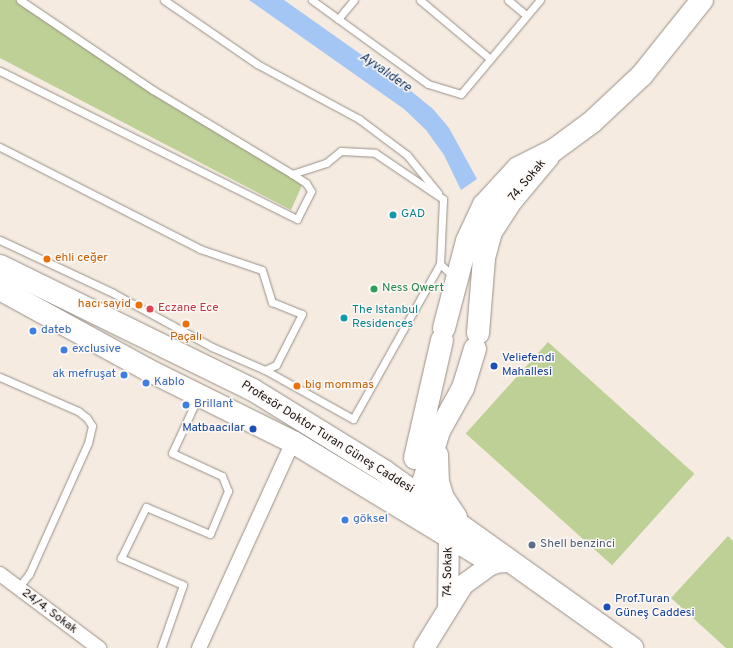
<!DOCTYPE html>
<meta charset="utf-8">
<style>
body{margin:0}
#map{position:relative;width:733px;height:648px;overflow:hidden;background:#f5ebe1;font-family:Overpass,sans-serif}
div>[style]{position:absolute}
.green>*{inset:0;background:#bdd096;transform-origin:0 0}
.water>*{inset:0;background:#a4c6f4}
.roads{filter:drop-shadow(0 0 1px #988f86) drop-shadow(0 0 1px #988f86)}
.service>*{height:7px;margin:-3.5px;padding:0 3.5px;transform-origin:3.5px;border-radius:3.5px;background:#fff}
.minor>*{height:14px;margin:-7px;padding:0 7px;transform-origin:7px;border-radius:7px;background:#fff}
.secondary>*{height:20px;margin:-10px;padding:0 10px;transform-origin:10px;border-radius:10px;background:#fff}
.primary>*{height:22px;margin:-11px;padding:0 11px;transform-origin:11px;border-radius:11px;background:#fff}
.dots>*{width:11px;height:11px;translate:-50% -50%;box-sizing:border-box;border:2px solid #fef9f6;border-radius:50%}
span{translate:-50% -50%;white-space:nowrap;text-align:center;line-height:1.15;-webkit-text-stroke:3px #fef9f6;paint-order:stroke}
.street-label{font-size:12px;color:#191613}
.culture-label{font-size:12px;color:#0d838f}
.left{translate:0 -50%;text-align:left}
.food-label{font-size:12px;color:#c56008}
.right{translate:-100% -50%;text-align:right}
.leisure-label{font-size:12px;color:#27864d}
.health-label{font-size:12px;color:#be3a42}
.shop-label{font-size:12px;color:#366cbe}
.transit-label{font-size:12px;color:#164399}
.service-label{font-size:12px;color:#4e5e75}
.water-label{font-size:13px;color:#0c305f;font-style:italic}
</style>
<div id="map">
<div class="green">
<i style="clip-path:polygon(0 0,22px 0,303px 183px,291px 210px,0 58px)"></i>
<i style="left:548px;top:342px;width:197px;height:123px;rotate:42deg"></i>
<i style="clip-path:polygon(728px 536px,733px 541px,733px 648px,726px 648px,671px 598px)"></i>
</div>
<div class="water">
<i style="clip-path:polygon(249px 0,284px 0,400px 82px,433px 109px,449px 128px,477px 179px,461px 190px,444px 155px,426px 130px,404px 109px)"></i>
</div>
<div class="roads">
<div class="service">
<i style="left:20px;top:0;width:161px;rotate:34.1deg"></i>
<i style="left:153px;top:90px;width:162px;rotate:31.1deg"></i>
<i style="left:292px;top:174px;width:36px;rotate:-18deg"></i>
<i style="left:326px;top:163px;width:19px;rotate:-39deg"></i>
<i style="left:341px;top:151px;width:34px;rotate:3deg"></i>
<i style="left:375px;top:153px;width:82px;rotate:34.1deg"></i>
<i style="left:443px;top:199px;width:65px;rotate:92.6deg"></i>
<i style="left:440px;top:264px;width:19px;rotate:43deg"></i>
<i style="left:164px;top:0;width:113px;rotate:34.5deg"></i>
<i style="left:257px;top:64px;width:116px;rotate:28.3deg"></i>
<i style="left:359px;top:119px;width:60px;rotate:36.9deg"></i>
<i style="left:407px;top:155px;width:49px;rotate:50.8deg"></i>
<i style="left:312px;top:0;width:143px;rotate:35.9deg"></i>
<i style="left:428px;top:84px;width:34px;rotate:17deg"></i>
<i style="left:461px;top:94px;width:123px;rotate:-50deg"></i>
<i style="left:420px;top:0;width:90px;rotate:40deg"></i>
<i style="left:508px;top:0;width:23px;rotate:40deg"></i>
<i style="left:338px;top:19px;width:25px;rotate:-50deg"></i>
<i style="left:0;top:71px;width:332px;rotate:26.5deg"></i>
<i style="left:297px;top:219px;width:31px;rotate:-63deg"></i>
<i style="left:311px;top:191px;width:9px;rotate:-122deg"></i>
<i style="left:306px;top:183px;width:17px;rotate:-147deg"></i>
<i style="left:0;top:147px;width:225px;rotate:27deg"></i>
<i style="left:200px;top:249px;width:65px;rotate:18.7deg"></i>
<i style="left:262px;top:270px;width:34px;rotate:73deg"></i>
<i style="left:272px;top:302px;width:32px;rotate:22deg"></i>
<i style="left:302px;top:314px;width:57px;rotate:117deg"></i>
<i style="left:276px;top:365px;width:12px;rotate:156deg"></i>
<i style="left:0;top:240px;width:125px;rotate:25.1deg"></i>
<i style="left:113px;top:293px;width:113px;rotate:28.6deg"></i>
<i style="left:212px;top:347px;width:58px;rotate:23.5deg"></i>
<i style="left:265px;top:370px;width:101px;rotate:29.1deg"></i>
<i style="left:353px;top:419px;width:178px;rotate:-60.7deg"></i>
<i style="left:0;top:377px;width:85px;rotate:23.6deg"></i>
<i style="left:78px;top:411px;width:11px;rotate:38deg"></i>
<i style="left:87px;top:418px;width:9px;rotate:58deg"></i>
<i style="left:92px;top:426px;width:17px;rotate:103deg"></i>
<i style="left:88px;top:443px;width:144px;rotate:114.2deg"></i>
<i style="left:29px;top:574px;width:18px;rotate:128deg"></i>
<i style="left:161px;top:648px;width:67px;rotate:-70.8deg"></i>
<i style="left:183px;top:585px;width:68px;rotate:-156.5deg"></i>
<i style="left:121px;top:558px;width:57px;rotate:-63.9deg"></i>
<i style="left:146px;top:507px;width:69px;rotate:22.9deg"></i>
<i style="left:210px;top:534px;width:47px;rotate:-67.3deg"></i>
<i style="left:228px;top:491px;width:16px;rotate:-112deg"></i>
<i style="left:222px;top:476px;width:55px;rotate:-155.3deg"></i>
<i style="left:172px;top:453px;width:62px;rotate:-65.1deg"></i>
</div>
<div class="minor">
<i style="left:0;top:574px;width:124px;rotate:36.8deg"></i>
<i style="left:199px;top:648px;width:226px;rotate:-65.5deg"></i>
</div>
<div class="secondary">
<i style="left:448px;top:608px;width:71px;rotate:-89.2deg"></i>
<i style="left:424px;top:648px;width:74px;rotate:-58.2deg"></i>
<i style="left:463px;top:585px;width:37px;rotate:-36deg"></i>
<i style="left:493px;top:563px;width:14px;rotate:-4deg"></i>
</div>
<div class="primary">
<i style="left:0;top:266px;width:282px;rotate:26.1deg"></i>
<i style="left:253px;top:390px;width:154px;rotate:31.7deg"></i>
<i style="left:384px;top:471px;width:305px;rotate:35.5deg"></i>
<i style="left:0;top:289px;width:169px;rotate:28.7deg"></i>
<i style="left:148px;top:370px;width:162px;rotate:26.4deg"></i>
<i style="left:293px;top:442px;width:234px;rotate:31.2deg"></i>
<i style="left:444px;top:328px;width:90px;rotate:-75.2deg"></i>
<i style="left:467px;top:241px;width:40px;rotate:-65deg"></i>
<i style="left:484px;top:205px;width:50px;rotate:-47.4deg"></i>
<i style="left:518px;top:168px;width:40px;rotate:-26.6deg"></i>
<i style="left:554px;top:150px;width:47px;rotate:-36.4deg"></i>
<i style="left:592px;top:122px;width:69px;rotate:-43.2deg"></i>
<i style="left:642px;top:75px;width:96px;rotate:-51.3deg"></i>
<i style="left:478px;top:333px;width:75px;rotate:-85.4deg"></i>
<i style="left:484px;top:258px;width:27px;rotate:-75deg"></i>
<i style="left:491px;top:232px;width:38px;rotate:-57deg"></i>
<i style="left:512px;top:200px;width:56px;rotate:-50.1deg"></i>
<i style="left:437px;top:455px;width:27px;rotate:88deg"></i>
<i style="left:438px;top:482px;width:17px;rotate:73deg"></i>
<i style="left:443px;top:498px;width:23px;rotate:56deg"></i>
<i style="left:415px;top:458px;width:121px;rotate:-77.1deg"></i>
<i style="left:411px;top:505px;width:12px;rotate:-48deg"></i>
<i style="left:419px;top:496px;width:68px;rotate:-72.9deg"></i>
<i style="left:439px;top:431px;width:49px;rotate:-60.8deg"></i>
<i style="left:463px;top:388px;width:41px;rotate:-72.9deg"></i>
</div>
</div>
<div class="dots">
<i style="left:393px;top:215px;background:#0f9aa8"></i>
<i style="left:47px;top:259px;background:#e8710a"></i>
<i style="left:374px;top:289px;background:#2e9e5b"></i>
<i style="left:139px;top:305px;background:#e8710a"></i>
<i style="left:150px;top:309px;background:#e0444e"></i>
<i style="left:344px;top:318px;background:#0f9aa8"></i>
<i style="left:186px;top:324px;background:#e8710a"></i>
<i style="left:33px;top:331px;background:#3f7fe0"></i>
<i style="left:64px;top:350px;background:#3f7fe0"></i>
<i style="left:494px;top:366px;background:#1a4fb4"></i>
<i style="left:124px;top:375px;background:#3f7fe0"></i>
<i style="left:146px;top:383px;background:#3f7fe0"></i>
<i style="left:297px;top:386px;background:#e8710a"></i>
<i style="left:186px;top:405px;background:#3f7fe0"></i>
<i style="left:253px;top:429px;background:#1a4fb4"></i>
<i style="left:345px;top:520px;background:#3f7fe0"></i>
<i style="left:532px;top:545px;background:#5c6f8a"></i>
<i style="left:607px;top:607px;background:#1a4fb4"></i>
</div>
<div class="street-label">
<span style="left:528px;top:181px;rotate:-50deg">74. Sokak</span>
<span style="left:327px;top:438px;rotate:32deg">Profesör Doktor Turan Güneş Caddesi</span>
<span style="left:449px;top:572px;rotate:-89deg">74. Sokak</span>
<span style="left:49px;top:612px;rotate:37deg">24/4. Sokak</span>
</div>
<div class="culture-label">
<span class="left" style="left:401px;top:215px">GAD</span>
<span class="left" style="left:352px;top:318px">The Istanbul<br>Residences</span>
</div>
<div class="food-label">
<span class="left" style="left:55px;top:259px">ehli ceğer</span>
<span class="right" style="left:131px;top:305px">hacı sayid</span>
<span style="left:186px;top:338px">Paçalı</span>
<span class="left" style="left:305px;top:386px">big mommas</span>
</div>
<div class="leisure-label">
<span class="left" style="left:382px;top:289px">Ness Qwert</span>
</div>
<div class="health-label">
<span class="left" style="left:158px;top:309px">Eczane Ece</span>
</div>
<div class="shop-label">
<span class="left" style="left:41px;top:331px">dateb</span>
<span class="left" style="left:72px;top:350px">exclusive</span>
<span class="right" style="left:116px;top:375px">ak mefruşat</span>
<span class="left" style="left:154px;top:383px">Kablo</span>
<span class="left" style="left:194px;top:405px">Brillant</span>
<span class="left" style="left:353px;top:520px">göksel</span>
</div>
<div class="transit-label">
<span class="left" style="left:502px;top:366px">Veliefendi<br>Mahallesi</span>
<span class="right" style="left:245px;top:429px">Matbaacılar</span>
<span class="left" style="left:615px;top:607px">Prof.Turan<br>Güneş Caddesi</span>
</div>
<div class="service-label">
<span class="left" style="left:540px;top:545px">Shell benzinci</span>
</div>
<div class="water-label">
<span style="left:385px;top:73px;rotate:35deg">Ayvalıdere</span>
</div>
</div>
